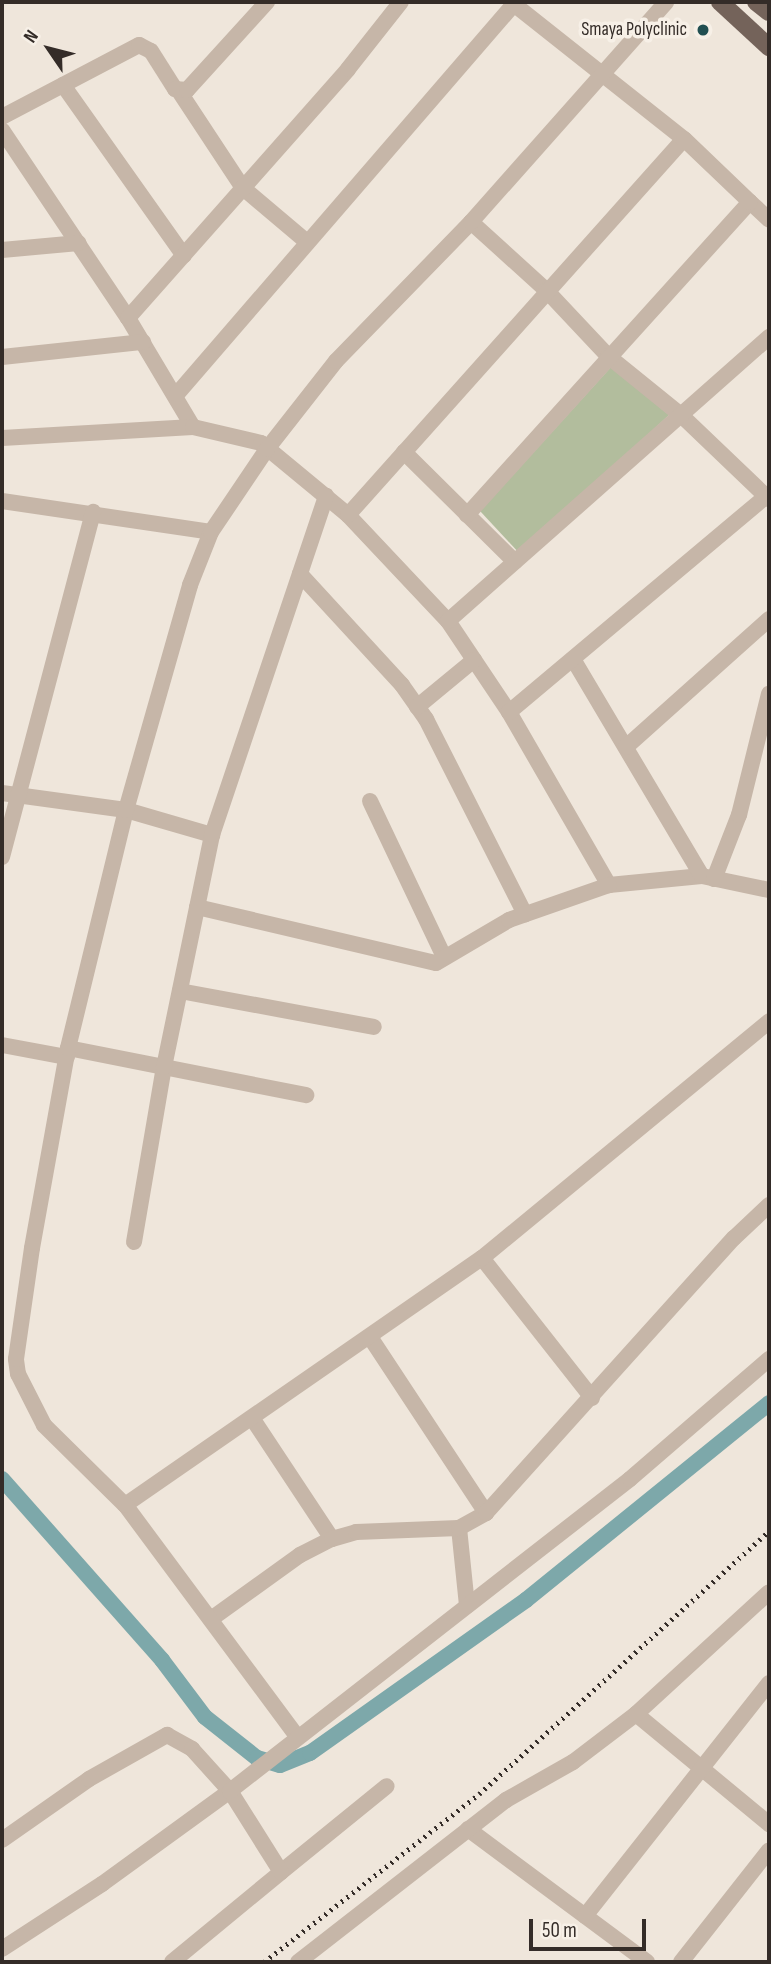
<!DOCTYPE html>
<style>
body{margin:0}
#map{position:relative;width:771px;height:1964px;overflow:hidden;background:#efe6db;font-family:"Sofia Sans Condensed",sans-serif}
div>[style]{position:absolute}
.green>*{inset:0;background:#b2bd9d}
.canal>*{height:16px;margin:-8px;padding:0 8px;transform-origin:8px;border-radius:8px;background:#7da8aa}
.minor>*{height:16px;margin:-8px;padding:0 8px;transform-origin:8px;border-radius:8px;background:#c6b6a8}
.primary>*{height:18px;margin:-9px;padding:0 9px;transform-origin:9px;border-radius:9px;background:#74635a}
.rail>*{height:4.5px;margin-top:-2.25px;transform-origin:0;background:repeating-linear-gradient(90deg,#342c28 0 2px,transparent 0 7px)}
.dots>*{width:19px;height:19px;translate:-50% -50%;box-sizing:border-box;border:4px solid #f7f0e7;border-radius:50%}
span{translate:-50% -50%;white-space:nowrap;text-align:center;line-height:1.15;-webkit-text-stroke:7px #f7f0e7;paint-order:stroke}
.poi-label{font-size:19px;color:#342c28}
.right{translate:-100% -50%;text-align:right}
.frame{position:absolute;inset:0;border:4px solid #342c28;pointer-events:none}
.north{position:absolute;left:14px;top:14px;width:70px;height:70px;-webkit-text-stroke:5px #f7f0e7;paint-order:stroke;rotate:305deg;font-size:19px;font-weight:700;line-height:28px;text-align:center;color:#342c28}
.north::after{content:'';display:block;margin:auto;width:24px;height:32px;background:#342c28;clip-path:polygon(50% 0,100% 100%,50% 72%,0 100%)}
.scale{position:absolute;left:529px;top:1919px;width:117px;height:32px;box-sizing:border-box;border:4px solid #342c28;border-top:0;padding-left:9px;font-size:21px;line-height:24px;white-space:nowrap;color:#342c28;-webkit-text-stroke:5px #f7f0e7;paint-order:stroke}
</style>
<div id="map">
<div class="green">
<i style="clip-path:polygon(611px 367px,669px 415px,520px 554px,480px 511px)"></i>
</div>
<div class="canal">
<i style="left:2px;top:1479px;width:242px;rotate:48.5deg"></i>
<i style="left:162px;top:1660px;width:71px;rotate:53deg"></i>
<i style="left:205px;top:1717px;width:66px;rotate:38.3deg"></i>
<i style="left:257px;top:1758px;width:24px;rotate:17deg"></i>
<i style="left:280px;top:1765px;width:32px;rotate:-22deg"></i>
<i style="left:310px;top:1753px;width:265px;rotate:-35.3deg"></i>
<i style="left:526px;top:1600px;width:313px;rotate:-39deg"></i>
</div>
<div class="minor">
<i style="left:63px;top:85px;width:209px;rotate:54.7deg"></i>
<i style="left:179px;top:91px;width:116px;rotate:56.6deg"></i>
<i style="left:243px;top:188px;width:84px;rotate:40.2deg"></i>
<i style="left:2px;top:117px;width:155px;rotate:-27.7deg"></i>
<i style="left:139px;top:45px;width:13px;rotate:27deg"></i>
<i style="left:151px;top:51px;width:45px;rotate:57.7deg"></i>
<i style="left:175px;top:89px;width:12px;rotate:5deg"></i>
<i style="left:187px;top:90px;width:119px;rotate:-47.7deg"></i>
<i style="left:2px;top:130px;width:226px;rotate:56.2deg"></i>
<i style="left:128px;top:318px;width:127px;rotate:59.2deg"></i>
<i style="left:750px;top:202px;width:26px;rotate:43deg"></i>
<i style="left:471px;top:222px;width:101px;rotate:42.2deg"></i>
<i style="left:546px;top:290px;width:91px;rotate:46.8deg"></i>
<i style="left:608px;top:356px;width:95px;rotate:39deg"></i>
<i style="left:682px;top:416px;width:120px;rotate:43.7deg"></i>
<i style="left:2px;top:250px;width:77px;rotate:-5.2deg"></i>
<i style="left:128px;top:318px;width:332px;rotate:-48.5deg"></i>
<i style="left:348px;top:69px;width:85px;rotate:-51.7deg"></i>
<i style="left:2px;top:357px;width:142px;rotate:-6.1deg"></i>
<i style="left:177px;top:394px;width:515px;rotate:-49.17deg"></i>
<i style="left:2px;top:438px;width:191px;rotate:-3.3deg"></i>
<i style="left:193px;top:427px;width:70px;rotate:13.2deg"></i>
<i style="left:261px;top:443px;width:113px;rotate:39.6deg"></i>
<i style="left:348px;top:515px;width:146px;rotate:46.7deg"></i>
<i style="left:448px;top:621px;width:110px;rotate:56.2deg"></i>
<i style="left:509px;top:712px;width:200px;rotate:60deg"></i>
<i style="left:609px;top:885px;width:93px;rotate:-5.5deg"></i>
<i style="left:702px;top:876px;width:68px;rotate:11.8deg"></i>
<i style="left:404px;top:452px;width:156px;rotate:44.7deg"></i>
<i style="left:2px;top:501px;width:211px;rotate:8.4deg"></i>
<i style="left:348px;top:515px;width:504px;rotate:-48.22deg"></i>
<i style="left:684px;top:139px;width:221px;rotate:-141.6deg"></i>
<i style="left:467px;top:515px;width:422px;rotate:-47.9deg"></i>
<i style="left:750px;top:202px;width:91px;rotate:-136.3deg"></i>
<i style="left:300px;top:574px;width:151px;rotate:47.4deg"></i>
<i style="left:402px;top:685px;width:42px;rotate:54.8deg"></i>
<i style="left:426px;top:719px;width:219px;rotate:63.1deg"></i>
<i style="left:448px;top:621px;width:429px;rotate:-41.5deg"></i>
<i style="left:573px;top:659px;width:252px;rotate:59.3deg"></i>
<i style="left:417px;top:707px;width:74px;rotate:-39.5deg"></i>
<i style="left:509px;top:712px;width:336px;rotate:-40deg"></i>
<i style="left:626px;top:747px;width:192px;rotate:-41.8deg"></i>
<i style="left:2px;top:793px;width:125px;rotate:7.8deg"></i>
<i style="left:126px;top:810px;width:90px;rotate:16.2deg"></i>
<i style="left:370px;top:801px;width:173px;rotate:64.6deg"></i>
<i style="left:2px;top:857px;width:357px;rotate:-75.2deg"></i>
<i style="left:714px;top:879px;width:69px;rotate:-68.7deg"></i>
<i style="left:739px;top:815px;width:125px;rotate:-76.1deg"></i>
<i style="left:197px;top:907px;width:245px;rotate:13.2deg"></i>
<i style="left:436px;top:963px;width:85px;rotate:-30.5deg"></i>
<i style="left:509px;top:920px;width:106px;rotate:-19.3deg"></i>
<i style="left:180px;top:991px;width:197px;rotate:10.5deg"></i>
<i style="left:2px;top:1045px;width:66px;rotate:10.5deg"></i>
<i style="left:68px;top:1048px;width:243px;rotate:11.2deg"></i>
<i style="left:134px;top:1242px;width:178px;rotate:-80.3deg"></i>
<i style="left:164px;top:1067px;width:237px;rotate:-78.3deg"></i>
<i style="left:212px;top:835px;width:358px;rotate:-71.4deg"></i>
<i style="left:482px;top:1258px;width:178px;rotate:51.8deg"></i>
<i style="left:370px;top:1337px;width:211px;rotate:56.6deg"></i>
<i style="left:252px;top:1418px;width:145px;rotate:56.5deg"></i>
<i style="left:125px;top:1505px;width:434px;rotate:-34.7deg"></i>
<i style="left:482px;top:1258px;width:372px;rotate:-39.5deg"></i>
<i style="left:459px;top:1528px;width:78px;rotate:84.1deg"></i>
<i style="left:211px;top:1619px;width:110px;rotate:-35.7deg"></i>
<i style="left:300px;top:1555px;width:36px;rotate:-27deg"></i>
<i style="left:332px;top:1539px;width:25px;rotate:-16deg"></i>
<i style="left:356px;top:1532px;width:103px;rotate:-2.2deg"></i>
<i style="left:459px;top:1528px;width:31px;rotate:-29deg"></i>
<i style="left:486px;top:1513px;width:370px;rotate:-48deg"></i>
<i style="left:734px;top:1238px;width:48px;rotate:-43.3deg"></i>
<i style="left:636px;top:1714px;width:173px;rotate:39.6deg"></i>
<i style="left:296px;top:1735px;width:287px;rotate:-126.6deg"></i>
<i style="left:125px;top:1505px;width:114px;rotate:-135.4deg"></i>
<i style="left:44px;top:1425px;width:57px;rotate:-117deg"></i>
<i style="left:18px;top:1374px;width:15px;rotate:-98deg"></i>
<i style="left:16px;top:1359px;width:112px;rotate:-81.8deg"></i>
<i style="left:32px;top:1248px;width:203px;rotate:-79.8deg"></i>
<i style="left:68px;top:1048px;width:245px;rotate:-76.3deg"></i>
<i style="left:126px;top:810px;width:234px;rotate:-74.1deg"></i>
<i style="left:190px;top:585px;width:57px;rotate:-68.4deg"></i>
<i style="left:211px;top:532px;width:100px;rotate:-56deg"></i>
<i style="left:267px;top:449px;width:112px;rotate:-51.9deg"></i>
<i style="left:336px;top:361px;width:194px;rotate:-45.8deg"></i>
<i style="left:471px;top:222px;width:294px;rotate:-48.4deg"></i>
<i style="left:468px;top:1829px;width:223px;rotate:36.6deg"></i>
<i style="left:2px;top:1840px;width:106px;rotate:-35deg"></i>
<i style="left:89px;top:1779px;width:90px;rotate:-29.4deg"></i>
<i style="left:167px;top:1735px;width:29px;rotate:29deg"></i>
<i style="left:192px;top:1749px;width:57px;rotate:47.9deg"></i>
<i style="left:230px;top:1791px;width:158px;rotate:144deg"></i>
<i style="left:102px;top:1884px;width:119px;rotate:147deg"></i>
<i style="left:281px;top:1872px;width:136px;rotate:-39.1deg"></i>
<i style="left:585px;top:1916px;width:297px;rotate:-51.7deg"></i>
<i style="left:172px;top:1962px;width:141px;rotate:-39.5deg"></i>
<i style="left:281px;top:1872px;width:96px;rotate:-122.2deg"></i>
<i style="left:230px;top:1791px;width:507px;rotate:-37.95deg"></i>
<i style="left:630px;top:1479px;width:184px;rotate:-40.8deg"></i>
<i style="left:298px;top:1962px;width:264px;rotate:-37.9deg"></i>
<i style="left:506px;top:1800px;width:77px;rotate:-29.6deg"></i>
<i style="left:573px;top:1762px;width:79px;rotate:-37.3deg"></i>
<i style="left:636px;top:1714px;width:180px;rotate:-42.5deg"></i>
<i style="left:681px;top:1962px;width:142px;rotate:-51.8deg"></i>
</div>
<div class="primary">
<i style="left:720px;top:2px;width:67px;rotate:42.6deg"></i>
<i style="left:756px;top:2px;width:16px;rotate:38deg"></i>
</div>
<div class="rail">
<i style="left:264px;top:1962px;width:273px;rotate:-38deg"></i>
<i style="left:479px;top:1794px;width:391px;rotate:-42.2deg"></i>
</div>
<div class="dots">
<i style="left:703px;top:30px;background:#214f51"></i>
</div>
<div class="poi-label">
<span class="right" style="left:687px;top:30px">Smaya Polyclinic</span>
</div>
<div class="frame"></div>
<div class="north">N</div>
<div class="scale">50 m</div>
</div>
